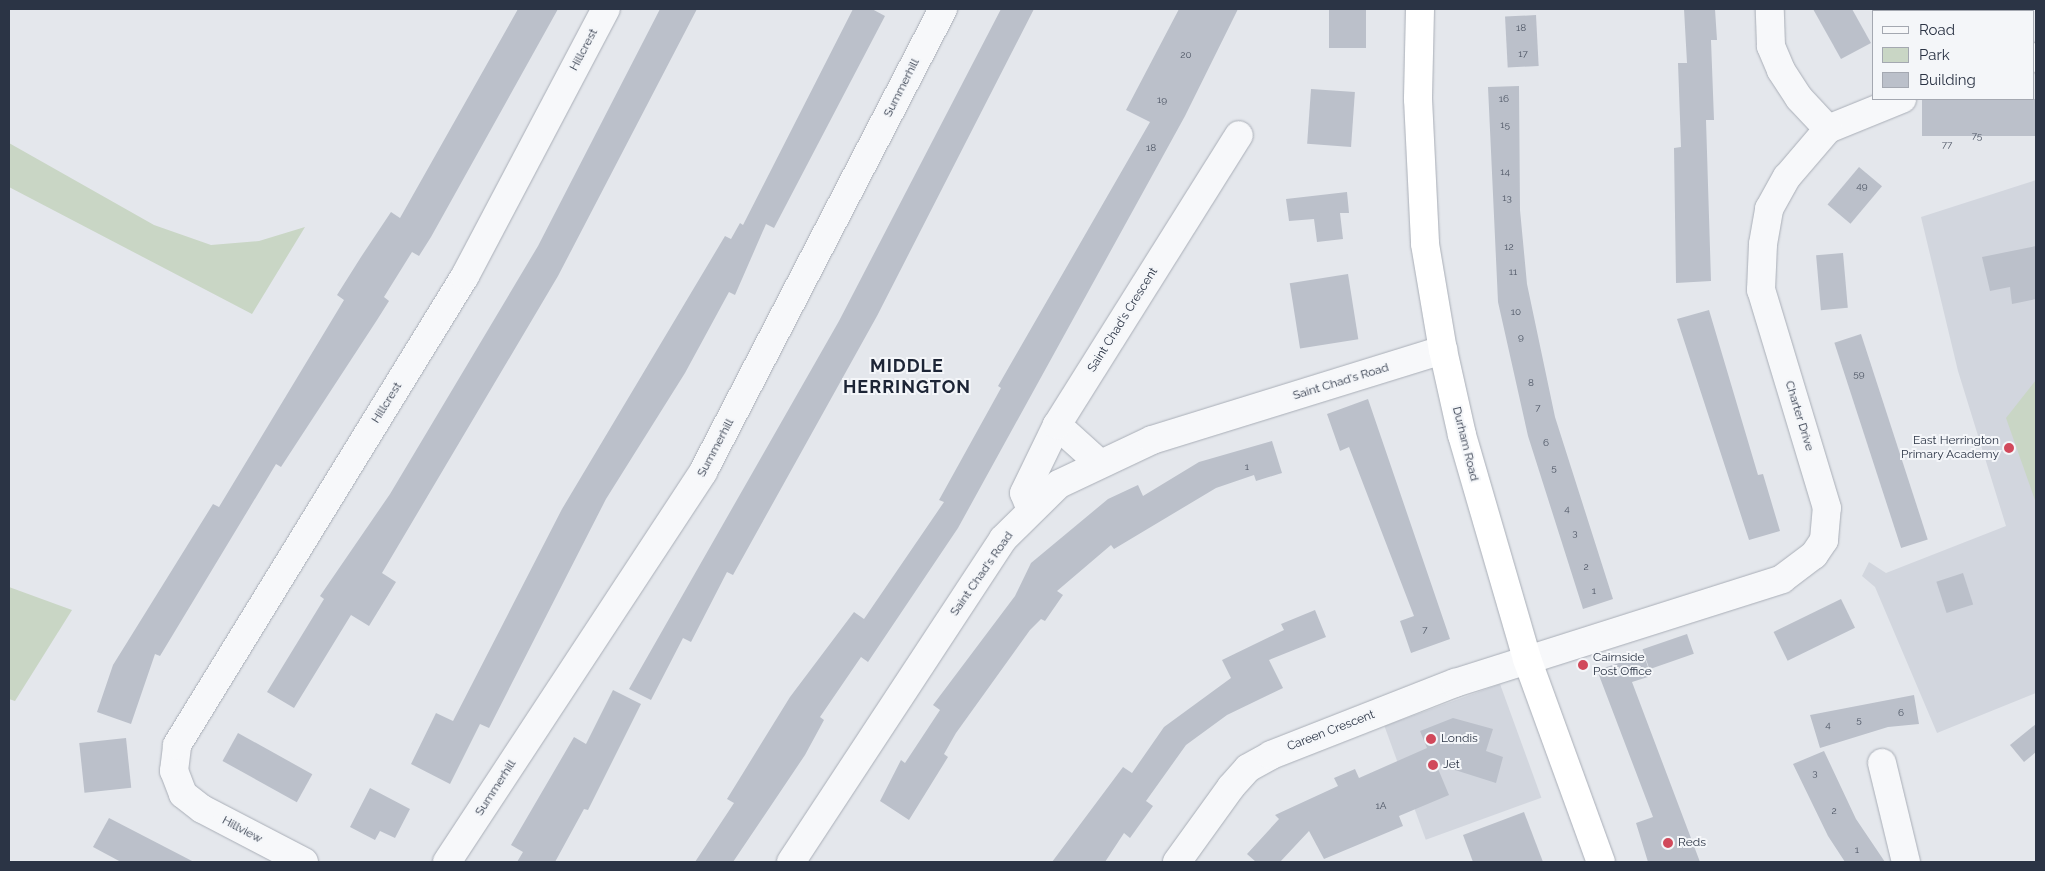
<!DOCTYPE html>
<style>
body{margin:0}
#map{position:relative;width:2045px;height:871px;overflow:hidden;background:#e4e7ec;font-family:Raleway,sans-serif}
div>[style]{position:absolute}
.built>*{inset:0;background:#d2d6de;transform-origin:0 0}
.green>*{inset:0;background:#c9d6c5}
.building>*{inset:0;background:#bbc0ca;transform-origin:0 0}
.roads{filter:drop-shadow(0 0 1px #a9aeb7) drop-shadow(0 0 1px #a9aeb7)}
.minor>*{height:28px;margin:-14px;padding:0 14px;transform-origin:14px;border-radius:14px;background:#f7f8fa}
.highway>*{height:28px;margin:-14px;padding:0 14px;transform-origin:14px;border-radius:14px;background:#fff}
.dots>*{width:14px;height:14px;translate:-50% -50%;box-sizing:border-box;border:2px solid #f4f6f9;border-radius:50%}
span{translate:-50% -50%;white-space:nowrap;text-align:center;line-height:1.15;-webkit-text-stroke:4px #f4f6f9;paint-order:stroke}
.number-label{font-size:10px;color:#4f5766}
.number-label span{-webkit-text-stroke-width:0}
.street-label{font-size:12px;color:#2b3445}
.poi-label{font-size:12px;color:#2b3445}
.right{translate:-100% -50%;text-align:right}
.left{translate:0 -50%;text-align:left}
.district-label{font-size:18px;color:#1d2536;font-weight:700;letter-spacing:1px}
.frame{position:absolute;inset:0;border:10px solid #2b3445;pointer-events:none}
.legend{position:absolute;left:1872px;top:10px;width:162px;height:90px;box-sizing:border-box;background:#f4f6f9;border:1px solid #a4a8b1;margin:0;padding:6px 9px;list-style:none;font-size:15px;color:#2b3445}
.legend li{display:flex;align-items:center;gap:10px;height:25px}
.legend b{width:25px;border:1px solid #a4a8b1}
</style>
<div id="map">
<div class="built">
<i style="clip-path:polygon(2036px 180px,2036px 693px,1937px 733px,1875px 587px,1862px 576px,1869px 562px,1886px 573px,2006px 526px,1958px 371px,1921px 217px)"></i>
<i style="left:1500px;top:684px;width:121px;height:123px;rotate:70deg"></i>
</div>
<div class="green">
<i style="clip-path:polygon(9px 143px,154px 225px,211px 245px,259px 241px,305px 227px,252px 314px,9px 187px)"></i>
<i style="clip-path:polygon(2036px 380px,2036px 503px,2006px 418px)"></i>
<i style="clip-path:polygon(9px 587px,72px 610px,15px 701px,9px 699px)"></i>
</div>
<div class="building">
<i style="clip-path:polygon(518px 9px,558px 9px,431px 237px,419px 256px,412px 252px,384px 297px,389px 301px,377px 320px,281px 467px,276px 464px,160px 656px,155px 654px,131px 724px,97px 712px,113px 665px,213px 504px,219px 507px,344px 300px,337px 295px,361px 257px,391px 212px,400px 218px)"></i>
<i style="clip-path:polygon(660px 9px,697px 9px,558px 276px,382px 573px,396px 582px,369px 626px,351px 615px,294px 708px,267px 692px,324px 599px,320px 596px,390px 494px,538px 246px)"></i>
<i style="clip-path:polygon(853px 9px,872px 9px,885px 16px,774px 228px,766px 224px,735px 295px,729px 292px,685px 373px,606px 499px,489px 728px,480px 724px,450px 784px,411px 764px,436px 713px,453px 721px,562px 509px,725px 236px,731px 239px,740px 223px,743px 225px)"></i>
<i style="clip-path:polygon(1001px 9px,1034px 9px,877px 316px,733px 575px,727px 572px,691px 642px,683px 638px,651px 700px,629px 689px,839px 321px)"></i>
<i style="clip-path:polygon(1179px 9px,1238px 9px,1185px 116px,958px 528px,868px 662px,861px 657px,820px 717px,824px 720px,805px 755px,733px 862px,695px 862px,734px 803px,727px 799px,790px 697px,854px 612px,864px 619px,944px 502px,939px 500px,1001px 388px,998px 386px,1150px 122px,1126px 110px)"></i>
<i style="left:1329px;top:9px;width:37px;height:39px"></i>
<i style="clip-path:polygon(1684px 9px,1715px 9px,1717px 40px,1711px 40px,1714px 120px,1706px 120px,1711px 281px,1676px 283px,1674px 148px,1681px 147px,1678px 63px,1687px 63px)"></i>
<i style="clip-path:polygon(1813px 9px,1852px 9px,1871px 43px,1841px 59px)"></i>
<i style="left:1536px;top:15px;width:51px;height:31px;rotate:87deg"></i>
<i style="clip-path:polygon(1519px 86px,1520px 210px,1527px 284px,1555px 417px,1613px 599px,1583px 609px,1528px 436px,1498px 302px,1488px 87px)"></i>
<i style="left:1311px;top:89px;width:44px;height:55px;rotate:4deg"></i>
<i style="left:2036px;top:99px;width:37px;height:114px;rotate:90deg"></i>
<i style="left:1859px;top:167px;width:30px;height:49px;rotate:40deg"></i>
<i style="clip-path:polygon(1347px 192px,1349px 213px,1340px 213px,1343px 239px,1317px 242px,1314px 219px,1289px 221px,1286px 199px)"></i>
<i style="clip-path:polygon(2036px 246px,2036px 299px,2012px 304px,2010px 287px,1990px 291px,1982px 257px)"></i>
<i style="left:1843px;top:253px;width:55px;height:27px;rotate:85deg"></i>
<i style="left:1348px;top:274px;width:66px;height:59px;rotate:81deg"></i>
<i style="clip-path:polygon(1709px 310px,1758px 475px,1763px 474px,1780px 531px,1749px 540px,1677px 319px)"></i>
<i style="left:1861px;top:334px;width:216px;height:28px;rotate:72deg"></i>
<i style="clip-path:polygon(1368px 399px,1450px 639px,1411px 653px,1400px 621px,1414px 616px,1349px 447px,1340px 451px,1327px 414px)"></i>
<i style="clip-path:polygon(1272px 441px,1282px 473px,1256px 481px,1254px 475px,1216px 488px,1114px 549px,1111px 545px,1057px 591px,1063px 595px,1045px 621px,1041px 619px,1030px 630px,956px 733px,944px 754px,948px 757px,909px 820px,880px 801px,901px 760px,905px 763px,940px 710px,933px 705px,1015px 596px,1031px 563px,1108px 499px,1138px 485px,1143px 496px,1199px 462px)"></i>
<i style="left:1963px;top:573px;width:33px;height:28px;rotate:72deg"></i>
<i style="left:1841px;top:599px;width:32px;height:75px;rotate:64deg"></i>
<i style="clip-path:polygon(1315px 610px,1326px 637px,1269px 660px,1283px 688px,1227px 715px,1186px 745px,1146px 801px,1153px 806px,1130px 838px,1124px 833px,1105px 862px,1052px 862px,1123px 767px,1132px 773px,1164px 727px,1231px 678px,1222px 660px,1284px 630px,1281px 624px)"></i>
<i style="left:1687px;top:634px;width:21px;height:47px;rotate:71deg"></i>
<i style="clip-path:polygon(1644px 655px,1651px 676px,1632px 682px,1700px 862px,1648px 862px,1636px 823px,1653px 817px,1597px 670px)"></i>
<i style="clip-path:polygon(613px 690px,641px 704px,588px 810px,584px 809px,555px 862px,517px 862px,523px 852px,511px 845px,574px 737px,586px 744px)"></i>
<i style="clip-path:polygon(1914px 695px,1919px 724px,1888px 727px,1820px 748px,1810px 715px)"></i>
<i style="clip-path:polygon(1453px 718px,1493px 729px,1486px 751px,1503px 757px,1496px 783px,1436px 764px,1449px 795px,1399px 816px,1403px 826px,1324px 859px,1309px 831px,1280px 862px,1256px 862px,1247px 854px,1279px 819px,1275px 815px,1338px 786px,1334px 778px,1355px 769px,1359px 778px,1427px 748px,1420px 731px)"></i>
<i style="clip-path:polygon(2036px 724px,2036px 752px,2024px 762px,2010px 745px)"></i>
<i style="left:238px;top:733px;width:85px;height:32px;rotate:29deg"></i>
<i style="left:126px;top:738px;width:50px;height:47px;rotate:84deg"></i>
<i style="clip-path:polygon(1824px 751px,1856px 819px,1885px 862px,1845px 862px,1828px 836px,1793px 764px)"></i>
<i style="clip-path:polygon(370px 788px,410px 809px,395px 838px,380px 831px,375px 840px,350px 827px)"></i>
<i style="clip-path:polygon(1524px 812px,1543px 862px,1473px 862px,1463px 835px)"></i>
<i style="clip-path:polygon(109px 818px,194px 862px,121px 862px,93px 847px)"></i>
</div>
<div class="roads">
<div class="minor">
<i style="left:2034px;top:58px;width:2px;rotate:-27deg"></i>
<i style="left:1828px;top:129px;width:80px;rotate:-22.1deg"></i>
<i style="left:1057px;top:425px;width:57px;rotate:42.1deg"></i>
<i style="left:1031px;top:510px;width:18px;rotate:-112deg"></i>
<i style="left:1024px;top:493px;width:76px;rotate:-64.1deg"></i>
<i style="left:1057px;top:425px;width:342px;rotate:-57.9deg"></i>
<i style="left:1882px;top:763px;width:102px;rotate:76.4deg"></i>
<i style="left:304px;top:862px;width:115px;rotate:-152.5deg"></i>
<i style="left:202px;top:809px;width:24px;rotate:-142deg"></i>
<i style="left:183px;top:794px;width:25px;rotate:-111deg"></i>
<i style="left:174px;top:771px;width:26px;rotate:-83deg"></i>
<i style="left:177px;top:745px;width:550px;rotate:-58.45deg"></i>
<i style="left:465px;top:276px;width:302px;rotate:-62.2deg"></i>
<i style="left:447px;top:862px;width:467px;rotate:-56.7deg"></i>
<i style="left:703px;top:472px;width:522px;rotate:-62.6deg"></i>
<i style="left:791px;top:862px;width:386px;rotate:-56.7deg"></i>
<i style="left:1003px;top:539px;width:78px;rotate:-44.5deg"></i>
<i style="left:1059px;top:484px;width:103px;rotate:-25.3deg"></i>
<i style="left:1152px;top:440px;width:305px;rotate:-17.2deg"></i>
<i style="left:1177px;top:862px;width:92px;rotate:-54.2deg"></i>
<i style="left:1231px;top:787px;width:25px;rotate:-48deg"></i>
<i style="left:1248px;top:768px;width:26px;rotate:-29deg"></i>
<i style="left:1271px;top:755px;width:198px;rotate:-21.4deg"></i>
<i style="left:1455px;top:683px;width:343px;rotate:-17.6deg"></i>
<i style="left:1782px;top:579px;width:40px;rotate:-37deg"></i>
<i style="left:1814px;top:555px;width:18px;rotate:-56deg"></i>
<i style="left:1824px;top:540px;width:32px;rotate:-85deg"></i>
<i style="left:1827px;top:508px;width:228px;rotate:-106.8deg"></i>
<i style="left:1761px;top:290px;width:46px;rotate:-87.5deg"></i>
<i style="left:1763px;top:244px;width:36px;rotate:-80deg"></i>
<i style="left:1769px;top:209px;width:37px;rotate:-61deg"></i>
<i style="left:1787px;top:177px;width:63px;rotate:-49.5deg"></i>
<i style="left:1828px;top:129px;width:42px;rotate:-133.1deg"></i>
<i style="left:1799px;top:98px;width:33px;rotate:-123deg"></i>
<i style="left:1781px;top:70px;width:26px;rotate:-113deg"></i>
<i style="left:1771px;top:46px;width:37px;rotate:-92deg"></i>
</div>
<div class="highway">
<i style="left:1420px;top:9px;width:90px;rotate:91.3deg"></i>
<i style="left:1418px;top:99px;width:145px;rotate:87.2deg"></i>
<i style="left:1425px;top:244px;width:108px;rotate:80.4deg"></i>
<i style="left:1443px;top:350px;width:87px;rotate:77.4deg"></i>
<i style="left:1462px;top:435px;width:233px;rotate:73.8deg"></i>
<i style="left:1527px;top:659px;width:216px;rotate:70deg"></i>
</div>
</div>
<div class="dots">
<i style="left:2009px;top:448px;background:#d1495b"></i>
<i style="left:1583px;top:665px;background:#d1495b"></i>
<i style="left:1431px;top:739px;background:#d1495b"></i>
<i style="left:1433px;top:765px;background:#d1495b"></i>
<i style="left:1668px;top:843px;background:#d1495b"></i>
</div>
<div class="number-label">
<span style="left:1521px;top:28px">18</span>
<span style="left:1523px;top:54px">17</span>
<span style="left:1186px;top:55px">20</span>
<span style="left:1504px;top:99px">16</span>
<span style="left:1162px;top:100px">19</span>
<span style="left:1505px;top:125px">15</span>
<span style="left:1977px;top:136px">75</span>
<span style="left:1947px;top:145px">77</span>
<span style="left:1151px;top:148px">18</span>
<span style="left:1505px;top:172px">14</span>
<span style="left:1862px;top:186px">49</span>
<span style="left:1507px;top:198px">13</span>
<span style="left:1509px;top:247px">12</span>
<span style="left:1513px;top:272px">11</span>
<span style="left:1516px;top:312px">10</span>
<span style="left:1521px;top:337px">9</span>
<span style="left:1859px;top:374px">59</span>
<span style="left:1531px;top:383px">8</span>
<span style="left:1538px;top:408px">7</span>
<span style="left:1546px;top:443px">6</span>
<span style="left:1247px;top:467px">1</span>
<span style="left:1554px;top:468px">5</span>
<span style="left:1567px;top:509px">4</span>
<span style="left:1575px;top:533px">3</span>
<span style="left:1586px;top:567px">2</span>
<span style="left:1594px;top:591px">1</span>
<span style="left:1425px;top:630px">7</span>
<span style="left:1901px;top:713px">6</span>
<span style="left:1859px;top:720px">5</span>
<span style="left:1828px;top:725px">4</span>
<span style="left:1815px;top:773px">3</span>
<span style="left:1381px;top:806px">1A</span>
<span style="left:1834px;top:811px">2</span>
<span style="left:1857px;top:850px">1</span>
</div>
<div class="street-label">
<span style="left:584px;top:50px;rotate:-62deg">Hillcrest</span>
<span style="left:902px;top:88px;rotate:-63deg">Summerhill</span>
<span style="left:1123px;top:320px;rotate:-58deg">Saint Chad's Crescent</span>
<span style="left:1341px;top:382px;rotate:-17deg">Saint Chad's Road</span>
<span style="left:387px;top:403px;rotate:-58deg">Hillcrest</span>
<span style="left:1799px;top:416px;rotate:73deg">Charter Drive</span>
<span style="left:1465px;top:444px;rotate:76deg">Durham Road</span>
<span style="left:716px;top:448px;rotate:-62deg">Summerhill</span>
<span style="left:982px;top:574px;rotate:-55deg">Saint Chad's Road</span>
<span style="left:1331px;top:731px;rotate:-21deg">Careen Crescent</span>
<span style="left:496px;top:788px;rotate:-57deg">Summerhill</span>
<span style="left:242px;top:830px;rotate:28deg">Hillview</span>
</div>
<div class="poi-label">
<span class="right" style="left:1999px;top:448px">East Herrington<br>Primary Academy</span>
<span class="left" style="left:1593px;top:665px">Cairnside<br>Post Office</span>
<span class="left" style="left:1441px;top:739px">Londis</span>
<span class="left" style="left:1443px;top:765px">Jet</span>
<span class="left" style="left:1678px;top:843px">Reds</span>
</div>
<div class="district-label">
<span style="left:907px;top:377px">MIDDLE<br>HERRINGTON</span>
</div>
<div class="frame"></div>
<ul class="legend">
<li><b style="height:6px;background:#f7f8fa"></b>Road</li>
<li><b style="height:14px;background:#c9d6c5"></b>Park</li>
<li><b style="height:14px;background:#bbc0ca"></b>Building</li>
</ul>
</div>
